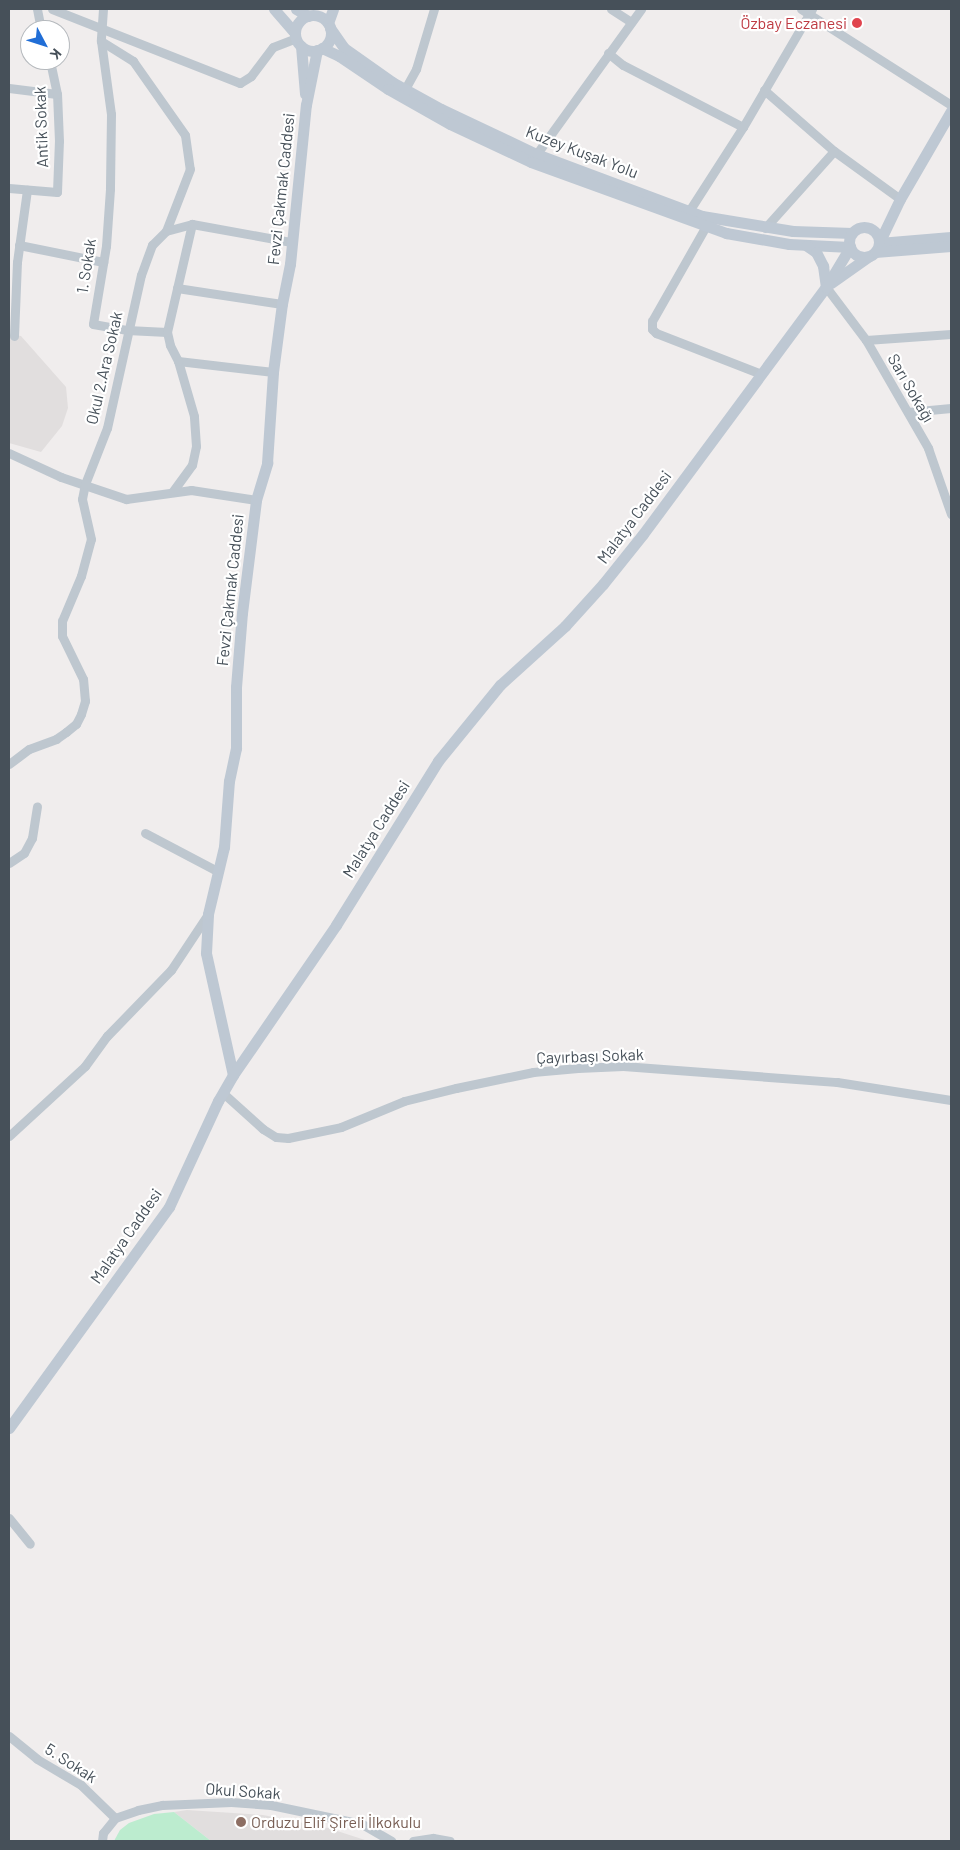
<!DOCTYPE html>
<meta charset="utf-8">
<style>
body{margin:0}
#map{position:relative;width:960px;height:1850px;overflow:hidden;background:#f0eded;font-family:Barlow,sans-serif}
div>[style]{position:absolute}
.education>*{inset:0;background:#e1dede}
.green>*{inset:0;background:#bceccf}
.street>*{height:9px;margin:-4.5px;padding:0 4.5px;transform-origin:4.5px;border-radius:4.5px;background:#bec7cf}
.secondary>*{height:11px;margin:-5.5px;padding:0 5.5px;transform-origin:5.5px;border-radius:5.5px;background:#bec8d3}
.secondary>.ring{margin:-5.5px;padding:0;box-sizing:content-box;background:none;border:11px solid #bec8d3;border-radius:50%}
.dots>*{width:14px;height:14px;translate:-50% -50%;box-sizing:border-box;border:2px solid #fff;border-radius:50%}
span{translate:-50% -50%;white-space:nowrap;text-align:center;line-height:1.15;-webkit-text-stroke:4.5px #fff;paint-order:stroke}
.health-label{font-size:16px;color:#be3a42}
.right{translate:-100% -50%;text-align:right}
.street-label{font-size:16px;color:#465059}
.education-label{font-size:16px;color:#785e54}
.left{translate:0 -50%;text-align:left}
.frame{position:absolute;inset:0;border:10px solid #465059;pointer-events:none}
.north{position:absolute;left:20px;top:20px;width:50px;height:50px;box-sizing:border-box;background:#fff;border:1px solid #b5b9bd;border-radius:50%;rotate:130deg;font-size:14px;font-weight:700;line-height:20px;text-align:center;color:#465059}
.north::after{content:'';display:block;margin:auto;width:18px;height:22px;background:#216ed6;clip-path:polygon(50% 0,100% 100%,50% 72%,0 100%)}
</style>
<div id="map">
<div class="education">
<i style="clip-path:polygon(9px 334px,21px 336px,66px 387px,68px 408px,62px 426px,41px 452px,9px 443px)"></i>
<i style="clip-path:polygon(187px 1810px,263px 1815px,328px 1828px,368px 1841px,211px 1841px,174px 1812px)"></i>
</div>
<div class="green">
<i style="clip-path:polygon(174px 1812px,211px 1841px,114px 1841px,120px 1830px,129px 1823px,154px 1814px)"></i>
</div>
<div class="street">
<i style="left:37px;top:9px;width:21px;rotate:79deg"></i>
<i style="left:52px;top:9px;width:202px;rotate:21.5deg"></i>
<i style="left:240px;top:83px;width:13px;rotate:-32deg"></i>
<i style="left:251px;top:76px;width:36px;rotate:-53deg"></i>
<i style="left:273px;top:47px;width:25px;rotate:-21deg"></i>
<i style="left:103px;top:9px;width:32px;rotate:94deg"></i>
<i style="left:101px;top:41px;width:74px;rotate:82.2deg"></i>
<i style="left:111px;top:114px;width:75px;rotate:90.8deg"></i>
<i style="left:110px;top:189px;width:57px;rotate:94deg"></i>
<i style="left:106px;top:246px;width:79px;rotate:99.5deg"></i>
<i style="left:93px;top:324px;width:35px;rotate:10deg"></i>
<i style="left:127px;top:330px;width:40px;rotate:2.9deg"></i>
<i style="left:611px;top:9px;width:24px;rotate:33deg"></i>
<i style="left:801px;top:9px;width:178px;rotate:32.6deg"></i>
<i style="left:101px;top:41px;width:38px;rotate:32deg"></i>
<i style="left:133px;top:61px;width:90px;rotate:54.9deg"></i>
<i style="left:185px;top:135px;width:34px;rotate:82deg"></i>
<i style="left:190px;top:169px;width:66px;rotate:111.2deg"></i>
<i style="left:608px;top:53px;width:19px;rotate:39deg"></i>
<i style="left:623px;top:65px;width:135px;rotate:27.3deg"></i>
<i style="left:9px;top:88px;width:48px;rotate:7.1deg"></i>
<i style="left:405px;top:89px;width:23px;rotate:-61deg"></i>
<i style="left:416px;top:69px;width:63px;rotate:-73.3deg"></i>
<i style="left:764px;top:90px;width:93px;rotate:41.1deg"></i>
<i style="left:834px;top:151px;width:82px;rotate:36deg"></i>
<i style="left:533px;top:159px;width:185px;rotate:-54.2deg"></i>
<i style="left:9px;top:188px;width:48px;rotate:4.8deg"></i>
<i style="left:57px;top:192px;width:51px;rotate:-87.8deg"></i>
<i style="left:59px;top:141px;width:47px;rotate:-92.4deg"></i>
<i style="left:57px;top:94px;width:35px;rotate:-102deg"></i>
<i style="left:689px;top:211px;width:100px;rotate:-57.3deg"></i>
<i style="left:743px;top:127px;width:137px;rotate:-59.7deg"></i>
<i style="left:706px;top:226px;width:109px;rotate:119.6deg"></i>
<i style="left:652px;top:321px;width:8px;rotate:90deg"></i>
<i style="left:652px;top:329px;width:6px;rotate:45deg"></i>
<i style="left:656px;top:333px;width:113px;rotate:21.3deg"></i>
<i style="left:765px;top:228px;width:103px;rotate:-48.1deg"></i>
<i style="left:19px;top:245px;width:86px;rotate:11.4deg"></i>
<i style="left:826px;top:287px;width:66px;rotate:53deg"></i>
<i style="left:866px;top:340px;width:125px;rotate:60.1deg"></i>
<i style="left:928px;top:448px;width:70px;rotate:70.8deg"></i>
<i style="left:177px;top:288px;width:106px;rotate:8.7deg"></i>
<i style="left:14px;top:336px;width:74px;rotate:-87.7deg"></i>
<i style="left:17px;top:262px;width:73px;rotate:-82.1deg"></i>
<i style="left:866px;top:340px;width:85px;rotate:-4deg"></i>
<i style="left:178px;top:361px;width:96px;rotate:6.6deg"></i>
<i style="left:908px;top:412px;width:43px;rotate:-5.3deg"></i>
<i style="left:9px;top:453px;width:57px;rotate:24.8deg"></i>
<i style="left:61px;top:477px;width:69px;rotate:18.7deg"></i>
<i style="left:126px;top:499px;width:66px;rotate:-7.9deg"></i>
<i style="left:191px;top:490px;width:66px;rotate:8.7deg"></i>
<i style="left:173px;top:491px;width:32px;rotate:-54deg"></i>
<i style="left:192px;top:465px;width:19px;rotate:-78deg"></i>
<i style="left:196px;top:446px;width:30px;rotate:-94deg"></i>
<i style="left:194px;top:416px;width:57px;rotate:-106.2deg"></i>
<i style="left:178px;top:361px;width:18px;rotate:-117deg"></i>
<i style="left:170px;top:345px;width:13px;rotate:-103deg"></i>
<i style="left:167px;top:332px;width:111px;rotate:-77deg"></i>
<i style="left:9px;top:764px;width:25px;rotate:-37deg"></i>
<i style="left:29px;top:749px;width:29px;rotate:-20deg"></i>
<i style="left:56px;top:739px;width:12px;rotate:-35deg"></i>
<i style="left:66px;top:732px;width:13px;rotate:-39deg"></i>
<i style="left:76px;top:724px;width:11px;rotate:-63deg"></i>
<i style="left:81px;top:714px;width:14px;rotate:-73deg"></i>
<i style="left:85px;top:701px;width:22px;rotate:-95deg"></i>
<i style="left:83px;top:679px;width:48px;rotate:-116deg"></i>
<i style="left:62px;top:636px;width:15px;rotate:-90deg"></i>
<i style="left:62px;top:621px;width:49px;rotate:-67.1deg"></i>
<i style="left:81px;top:576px;width:38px;rotate:-75deg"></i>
<i style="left:91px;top:539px;width:41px;rotate:-102.7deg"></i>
<i style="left:82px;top:499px;width:15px;rotate:-79deg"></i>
<i style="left:85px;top:484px;width:60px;rotate:-68.6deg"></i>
<i style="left:107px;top:428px;width:157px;rotate:-77.5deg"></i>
<i style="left:141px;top:275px;width:32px;rotate:-70deg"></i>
<i style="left:152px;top:245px;width:20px;rotate:-45deg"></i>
<i style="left:166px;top:231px;width:27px;rotate:-15deg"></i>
<i style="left:192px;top:224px;width:101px;rotate:10.3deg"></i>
<i style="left:145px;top:833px;width:81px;rotate:27.8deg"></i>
<i style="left:9px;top:863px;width:18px;rotate:-34deg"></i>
<i style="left:24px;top:853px;width:17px;rotate:-62deg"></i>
<i style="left:32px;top:838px;width:32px;rotate:-81deg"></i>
<i style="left:223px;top:1093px;width:54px;rotate:42deg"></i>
<i style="left:263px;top:1129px;width:15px;rotate:32deg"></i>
<i style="left:276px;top:1137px;width:12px;rotate:5deg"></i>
<i style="left:288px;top:1138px;width:54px;rotate:-11.7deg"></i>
<i style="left:341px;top:1127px;width:68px;rotate:-22.4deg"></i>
<i style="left:404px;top:1101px;width:54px;rotate:-14deg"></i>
<i style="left:456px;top:1088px;width:79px;rotate:-11.7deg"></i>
<i style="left:533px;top:1072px;width:45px;rotate:-5.1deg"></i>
<i style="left:578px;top:1068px;width:45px;rotate:-2.5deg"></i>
<i style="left:623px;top:1066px;width:215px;rotate:4.3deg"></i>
<i style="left:837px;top:1082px;width:115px;rotate:9deg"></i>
<i style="left:9px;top:1136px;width:103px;rotate:-42.6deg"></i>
<i style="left:85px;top:1066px;width:37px;rotate:-54deg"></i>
<i style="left:107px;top:1036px;width:92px;rotate:-45.9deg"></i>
<i style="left:171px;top:970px;width:67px;rotate:-56.5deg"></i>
<i style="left:9px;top:1518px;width:33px;rotate:51deg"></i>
<i style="left:9px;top:1736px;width:36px;rotate:39deg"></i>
<i style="left:37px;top:1759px;width:51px;rotate:30.6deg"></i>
<i style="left:81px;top:1785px;width:47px;rotate:44.1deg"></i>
<i style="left:102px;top:1841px;width:8px;rotate:-83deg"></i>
<i style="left:103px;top:1833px;width:19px;rotate:-51deg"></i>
<i style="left:115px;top:1818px;width:24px;rotate:-19deg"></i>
<i style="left:138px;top:1810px;width:25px;rotate:-12deg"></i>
<i style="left:162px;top:1805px;width:69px;rotate:-2.5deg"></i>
<i style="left:231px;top:1802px;width:40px;rotate:4.3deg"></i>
<i style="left:271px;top:1805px;width:93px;rotate:11.8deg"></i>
<i style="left:362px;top:1824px;width:34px;rotate:30deg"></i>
<i style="left:413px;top:1841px;width:20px;rotate:-9deg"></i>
<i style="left:433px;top:1838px;width:17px;rotate:10deg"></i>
</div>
<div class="secondary">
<i style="left:274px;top:9px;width:32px;rotate:49deg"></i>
<i style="left:296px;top:9px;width:14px;rotate:30deg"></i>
<i class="ring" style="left:295px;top:15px;width:25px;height:25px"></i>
<i style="left:328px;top:23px;width:15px;rotate:-70deg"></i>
<i style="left:330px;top:28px;width:24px;rotate:55deg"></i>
<i style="left:344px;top:48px;width:59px;rotate:35.3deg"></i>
<i style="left:392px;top:82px;width:56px;rotate:28.9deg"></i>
<i style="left:441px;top:109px;width:105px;rotate:25.3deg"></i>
<i style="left:536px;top:154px;width:177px;rotate:20.5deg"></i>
<i style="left:702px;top:216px;width:92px;rotate:9.4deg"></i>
<i style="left:793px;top:231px;width:59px;rotate:1.9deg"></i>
<i style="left:301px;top:46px;width:48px;rotate:85.2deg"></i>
<i style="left:322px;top:48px;width:19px;rotate:25deg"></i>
<i style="left:339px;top:56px;width:59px;rotate:34deg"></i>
<i style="left:388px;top:89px;width:71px;rotate:29.4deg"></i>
<i style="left:450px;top:124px;width:89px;rotate:25.1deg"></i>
<i style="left:531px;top:162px;width:208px;rotate:20deg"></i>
<i style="left:726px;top:233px;width:64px;rotate:9.9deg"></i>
<i style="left:789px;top:244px;width:61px;rotate:2.8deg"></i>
<i style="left:951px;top:111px;width:102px;rotate:120.1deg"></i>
<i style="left:900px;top:199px;width:49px;rotate:115.5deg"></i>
<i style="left:879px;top:243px;width:72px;rotate:-4.8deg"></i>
<i class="ring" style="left:849px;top:227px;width:19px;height:19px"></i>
<i style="left:807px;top:246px;width:11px;rotate:34deg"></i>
<i style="left:816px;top:252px;width:16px;rotate:63deg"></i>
<i style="left:823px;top:266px;width:21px;rotate:82deg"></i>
<i style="left:875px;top:252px;width:76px;rotate:-4.5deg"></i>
<i style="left:831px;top:283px;width:45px;rotate:-35.1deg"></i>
<i style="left:233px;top:1075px;width:125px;rotate:-102.5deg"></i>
<i style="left:206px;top:953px;width:39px;rotate:-87deg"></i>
<i style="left:208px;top:914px;width:69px;rotate:-76.6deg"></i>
<i style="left:224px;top:847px;width:66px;rotate:-85.7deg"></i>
<i style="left:229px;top:781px;width:34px;rotate:-78deg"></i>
<i style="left:236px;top:748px;width:61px;rotate:-90deg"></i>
<i style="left:236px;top:687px;width:74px;rotate:-85.4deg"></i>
<i style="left:242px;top:613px;width:114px;rotate:-82.9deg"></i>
<i style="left:256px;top:500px;width:39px;rotate:-73deg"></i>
<i style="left:267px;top:463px;width:91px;rotate:-86.2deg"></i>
<i style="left:273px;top:372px;width:69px;rotate:-82.5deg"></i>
<i style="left:282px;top:304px;width:41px;rotate:-78.7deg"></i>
<i style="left:290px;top:264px;width:160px;rotate:-84.3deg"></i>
<i style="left:306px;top:105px;width:56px;rotate:-78.7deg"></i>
<i style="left:9px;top:1428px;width:273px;rotate:-54.1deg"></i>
<i style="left:169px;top:1207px;width:117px;rotate:-65.2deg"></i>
<i style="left:218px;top:1101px;width:30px;rotate:-60deg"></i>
<i style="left:233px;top:1075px;width:182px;rotate:-55.5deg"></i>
<i style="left:336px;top:925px;width:193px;rotate:-58.1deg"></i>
<i style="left:438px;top:761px;width:98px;rotate:-50.8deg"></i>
<i style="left:500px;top:685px;width:88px;rotate:-42.2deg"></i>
<i style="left:565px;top:626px;width:57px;rotate:-47.9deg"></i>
<i style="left:603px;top:584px;width:64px;rotate:-51.3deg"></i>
<i style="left:643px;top:534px;width:307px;rotate:-53.5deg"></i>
<i style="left:826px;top:287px;width:47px;rotate:-59deg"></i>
</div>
<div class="dots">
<i style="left:857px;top:23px;background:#e0444e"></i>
<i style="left:241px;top:1822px;background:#8d6e63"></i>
</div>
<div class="health-label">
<span class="right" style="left:847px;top:23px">Özbay Eczanesi</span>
</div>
<div class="street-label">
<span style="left:41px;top:127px;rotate:-92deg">Antik Sokak</span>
<span style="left:582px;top:152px;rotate:21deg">Kuzey Kuşak Yolu</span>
<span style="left:281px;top:189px;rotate:-84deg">Fevzi Çakmak Caddesi</span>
<span style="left:86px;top:266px;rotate:-81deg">1. Sokak</span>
<span style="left:104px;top:368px;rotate:-77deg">Okul 2.Ara Sokak</span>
<span style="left:911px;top:388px;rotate:60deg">Sarı Sokağı</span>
<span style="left:634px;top:517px;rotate:-53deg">Malatya Caddesi</span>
<span style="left:230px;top:590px;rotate:-84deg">Fevzi Çakmak Caddesi</span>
<span style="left:376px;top:829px;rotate:-58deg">Malatya Caddesi</span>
<span style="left:590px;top:1056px;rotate:-2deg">Çayırbaşı Sokak</span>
<span style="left:126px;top:1236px;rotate:-55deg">Malatya Caddesi</span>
<span style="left:71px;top:1763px;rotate:33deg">5. Sokak</span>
<span style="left:243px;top:1791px;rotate:4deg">Okul Sokak</span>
</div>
<div class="education-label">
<span class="left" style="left:251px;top:1822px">Orduzu Elif Şireli İlkokulu</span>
</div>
<div class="frame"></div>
<div class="north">K</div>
</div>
